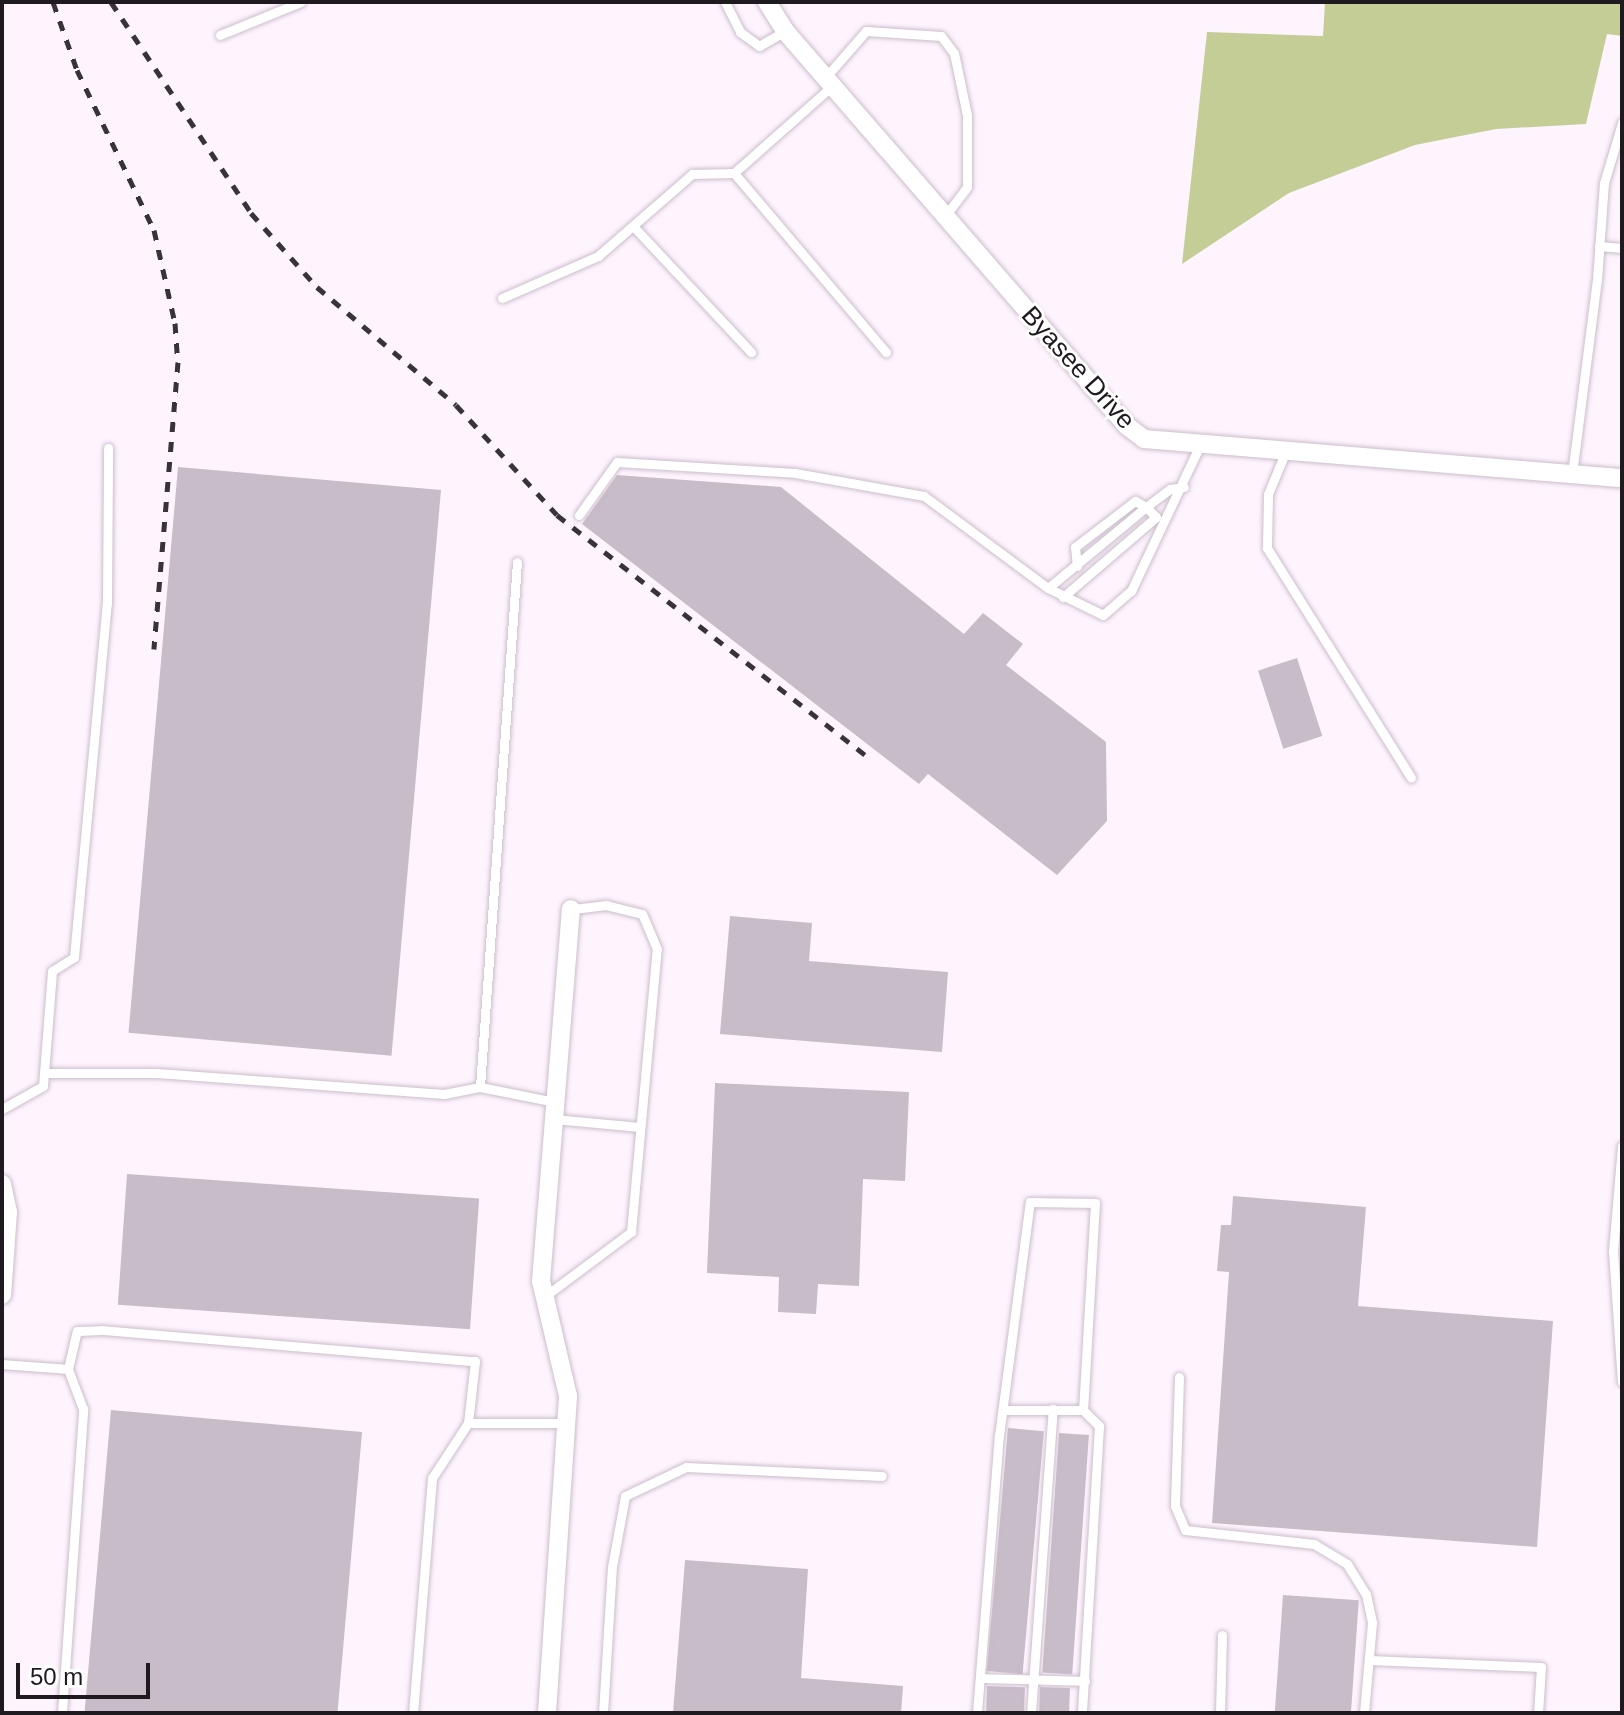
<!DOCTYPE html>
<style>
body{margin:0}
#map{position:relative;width:1624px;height:1715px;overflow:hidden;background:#fef4fe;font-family:Helvetica,sans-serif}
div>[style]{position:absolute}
.forest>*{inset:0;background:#c4cd96}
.building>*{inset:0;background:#c7bcc8;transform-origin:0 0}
.roads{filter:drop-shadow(0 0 2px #cabeca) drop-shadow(0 0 2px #cabeca)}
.lane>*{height:9px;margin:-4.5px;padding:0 4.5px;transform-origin:4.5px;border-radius:4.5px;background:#fff}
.street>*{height:18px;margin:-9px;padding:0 9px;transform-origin:9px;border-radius:9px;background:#fff}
.rail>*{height:5px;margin-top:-2.5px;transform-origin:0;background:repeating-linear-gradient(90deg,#393339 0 10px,transparent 0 20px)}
span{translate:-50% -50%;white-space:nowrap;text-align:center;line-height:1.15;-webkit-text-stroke:6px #fff;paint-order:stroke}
.street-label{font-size:26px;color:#1f1a1f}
.frame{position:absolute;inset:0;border:4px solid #1f1a1f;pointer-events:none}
.scale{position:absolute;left:16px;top:1663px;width:134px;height:36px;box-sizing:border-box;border:4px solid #1f1a1f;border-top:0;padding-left:10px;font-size:24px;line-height:28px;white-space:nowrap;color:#1f1a1f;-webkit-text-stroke:6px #fff;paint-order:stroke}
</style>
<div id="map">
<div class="forest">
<i style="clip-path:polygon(1325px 2px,1622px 2px,1622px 36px,1607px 34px,1586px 124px,1496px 129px,1415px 145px,1289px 193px,1182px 264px,1207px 32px,1323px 36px)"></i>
</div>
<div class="building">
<i style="left:178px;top:467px;width:264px;height:568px;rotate:5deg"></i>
<i style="clip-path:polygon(617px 475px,781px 487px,964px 634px,983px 613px,1023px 644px,1006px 665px,1106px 742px,1107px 821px,1057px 875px,928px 774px,919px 784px,582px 524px)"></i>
<i style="left:1297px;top:658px;width:82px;height:41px;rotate:72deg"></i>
<i style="clip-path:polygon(730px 916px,812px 923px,809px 961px,948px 972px,942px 1052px,720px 1034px)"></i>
<i style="clip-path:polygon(715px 1083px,909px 1092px,905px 1181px,863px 1179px,859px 1286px,818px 1284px,816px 1314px,778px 1312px,779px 1277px,707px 1273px)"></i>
<i style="left:127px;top:1174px;width:353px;height:131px;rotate:4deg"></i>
<i style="clip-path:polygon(1233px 1196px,1366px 1207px,1358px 1306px,1553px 1321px,1537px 1547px,1212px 1523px,1229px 1272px,1217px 1271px,1221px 1225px,1231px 1225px)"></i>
<i style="left:111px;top:1410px;width:252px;height:304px;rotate:5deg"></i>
<i style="left:1008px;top:1428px;width:36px;height:244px;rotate:5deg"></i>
<i style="left:1059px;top:1433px;width:30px;height:240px;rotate:4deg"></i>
<i style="clip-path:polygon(685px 1560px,808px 1569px,801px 1678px,903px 1686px,901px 1713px,673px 1713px)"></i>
<i style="left:1283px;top:1595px;width:76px;height:118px;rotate:4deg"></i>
<i style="left:987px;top:1686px;width:38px;height:27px;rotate:2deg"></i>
<i style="left:1040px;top:1687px;width:30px;height:26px;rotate:2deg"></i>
</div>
<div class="roads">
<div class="lane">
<i style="left:725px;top:2px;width:34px;rotate:63deg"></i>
<i style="left:740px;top:32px;width:24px;rotate:36deg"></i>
<i style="left:759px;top:46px;width:30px;rotate:-30deg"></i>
<i style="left:220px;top:35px;width:87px;rotate:-22.2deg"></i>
<i style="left:825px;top:78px;width:62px;rotate:-48.9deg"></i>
<i style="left:866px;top:31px;width:75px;rotate:3.8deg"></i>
<i style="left:941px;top:36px;width:21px;rotate:53deg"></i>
<i style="left:954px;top:53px;width:63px;rotate:78.2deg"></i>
<i style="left:967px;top:115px;width:72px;rotate:90deg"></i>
<i style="left:967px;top:187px;width:36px;rotate:127deg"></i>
<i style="left:832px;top:86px;width:131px;rotate:138.4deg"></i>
<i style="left:734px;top:173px;width:235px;rotate:49.7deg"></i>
<i style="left:633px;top:226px;width:173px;rotate:46.9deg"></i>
<i style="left:1599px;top:246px;width:23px;rotate:5deg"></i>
<i style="left:502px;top:298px;width:105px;rotate:-23.6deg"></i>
<i style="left:598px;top:256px;width:125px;rotate:-41.1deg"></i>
<i style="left:692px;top:174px;width:42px;rotate:-1.4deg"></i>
<i style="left:1285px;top:453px;width:44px;rotate:112.5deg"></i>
<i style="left:1268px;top:494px;width:54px;rotate:91.1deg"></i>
<i style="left:1267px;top:548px;width:271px;rotate:57.9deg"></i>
<i style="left:1572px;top:474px;width:196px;rotate:-82.7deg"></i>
<i style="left:1597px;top:280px;width:97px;rotate:-85.9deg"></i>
<i style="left:1604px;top:183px;width:63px;rotate:-73.3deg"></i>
<i style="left:579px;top:515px;width:65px;rotate:-54.4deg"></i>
<i style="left:617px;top:462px;width:178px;rotate:3.5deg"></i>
<i style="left:795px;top:473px;width:131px;rotate:10.1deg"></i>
<i style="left:924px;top:496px;width:154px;rotate:36.6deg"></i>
<i style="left:1048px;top:588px;width:61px;rotate:26.1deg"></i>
<i style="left:1103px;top:615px;width:37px;rotate:-41deg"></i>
<i style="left:1131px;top:591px;width:159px;rotate:-64.7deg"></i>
<i style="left:1077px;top:566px;width:19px;rotate:-96deg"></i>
<i style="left:1075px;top:547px;width:76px;rotate:-37.5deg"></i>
<i style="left:1135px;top:501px;width:13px;rotate:29deg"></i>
<i style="left:1146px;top:507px;width:30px;rotate:-37deg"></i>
<i style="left:1170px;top:489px;width:14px;rotate:-8deg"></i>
<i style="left:1048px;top:588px;width:127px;rotate:-39.6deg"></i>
<i style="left:1146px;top:507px;width:14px;rotate:45deg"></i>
<i style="left:1156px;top:517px;width:123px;rotate:139.3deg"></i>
<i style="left:44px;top:1073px;width:113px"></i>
<i style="left:157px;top:1073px;width:288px;rotate:4.2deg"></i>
<i style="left:444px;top:1094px;width:37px;rotate:-11deg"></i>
<i style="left:480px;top:1087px;width:526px;rotate:-85.97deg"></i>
<i style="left:480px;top:1087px;width:76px;rotate:11.3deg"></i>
<i style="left:2px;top:1109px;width:47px;rotate:-29.3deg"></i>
<i style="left:43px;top:1086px;width:115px;rotate:-85.5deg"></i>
<i style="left:52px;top:971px;width:26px;rotate:-32deg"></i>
<i style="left:74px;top:957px;width:355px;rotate:-84.7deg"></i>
<i style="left:107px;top:604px;width:156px;rotate:-89.6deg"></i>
<i style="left:554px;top:1119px;width:86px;rotate:5.3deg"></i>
<i style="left:1622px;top:1146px;width:105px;rotate:94.9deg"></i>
<i style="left:1613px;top:1251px;width:131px;rotate:86.1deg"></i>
<i style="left:544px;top:1297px;width:109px;rotate:-36.8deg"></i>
<i style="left:631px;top:1232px;width:284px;rotate:-84.8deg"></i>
<i style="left:657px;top:949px;width:38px;rotate:-113deg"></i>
<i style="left:642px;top:914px;width:37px;rotate:-166deg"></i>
<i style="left:606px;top:905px;width:35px;rotate:173deg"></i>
<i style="left:2px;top:1364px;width:66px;rotate:4.3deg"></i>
<i style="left:1179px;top:1377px;width:129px;rotate:91.8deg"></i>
<i style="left:1175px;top:1506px;width:26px;rotate:67deg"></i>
<i style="left:1185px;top:1530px;width:130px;rotate:6.2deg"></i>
<i style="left:1314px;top:1544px;width:39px;rotate:31deg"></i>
<i style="left:1347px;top:1564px;width:36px;rotate:58deg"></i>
<i style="left:1366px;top:1594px;width:30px;rotate:78deg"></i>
<i style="left:1372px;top:1623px;width:90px;rotate:95.1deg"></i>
<i style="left:1003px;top:1410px;width:80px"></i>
<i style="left:1083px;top:1410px;width:23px;rotate:45deg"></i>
<i style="left:1099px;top:1426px;width:288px;rotate:93.4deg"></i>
<i style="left:468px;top:1423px;width:99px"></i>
<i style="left:1369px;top:1660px;width:172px;rotate:2.3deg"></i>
<i style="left:1541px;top:1667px;width:46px;rotate:93.7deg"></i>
<i style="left:980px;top:1678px;width:105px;rotate:1.6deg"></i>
<i style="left:62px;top:1713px;width:305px;rotate:-86deg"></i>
<i style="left:83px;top:1409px;width:43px;rotate:-110.6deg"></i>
<i style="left:68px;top:1369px;width:39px;rotate:-77deg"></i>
<i style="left:77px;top:1331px;width:25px;rotate:-2deg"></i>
<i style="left:102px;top:1330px;width:374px;rotate:4.8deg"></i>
<i style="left:475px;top:1361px;width:62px;rotate:96.4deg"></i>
<i style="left:468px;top:1423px;width:66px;rotate:123.2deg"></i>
<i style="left:432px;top:1478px;width:236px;rotate:94.6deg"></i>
<i style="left:603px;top:1713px;width:146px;rotate:-86.5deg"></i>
<i style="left:612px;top:1567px;width:72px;rotate:-79.6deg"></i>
<i style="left:625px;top:1496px;width:68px;rotate:-25.4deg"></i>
<i style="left:686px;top:1467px;width:196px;rotate:2.6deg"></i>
<i style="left:977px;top:1713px;width:278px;rotate:-85.5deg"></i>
<i style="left:999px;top:1436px;width:236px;rotate:-82.5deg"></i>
<i style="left:1030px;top:1202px;width:65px;rotate:0.9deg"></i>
<i style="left:1095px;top:1203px;width:207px;rotate:93.3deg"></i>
<i style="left:1031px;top:1713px;width:305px;rotate:-85.9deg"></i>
<i style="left:1220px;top:1713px;width:78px;rotate:-88.5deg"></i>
</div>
<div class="street">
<i style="left:767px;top:2px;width:34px;rotate:58deg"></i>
<i style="left:785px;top:31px;width:522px;rotate:49.11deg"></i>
<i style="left:1127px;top:426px;width:21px;rotate:37deg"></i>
<i style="left:1144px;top:439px;width:480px;rotate:4.7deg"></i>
<i style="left:2px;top:1184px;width:29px;rotate:78deg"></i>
<i style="left:8px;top:1212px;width:83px;rotate:94.1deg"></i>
<i style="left:547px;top:1713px;width:318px;rotate:-86.2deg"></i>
<i style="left:568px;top:1396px;width:118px;rotate:-103.2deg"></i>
<i style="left:541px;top:1281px;width:373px;rotate:-85.4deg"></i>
</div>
</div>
<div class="rail">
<i style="left:53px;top:2px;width:72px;rotate:70.6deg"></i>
<i style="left:77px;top:70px;width:178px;rotate:64.3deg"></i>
<i style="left:154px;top:230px;width:95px;rotate:77.3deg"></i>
<i style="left:175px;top:323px;width:39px;rotate:86deg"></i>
<i style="left:178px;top:362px;width:288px;rotate:94.8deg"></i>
<i style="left:111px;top:2px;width:253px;rotate:56.4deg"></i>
<i style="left:251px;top:213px;width:99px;rotate:48.3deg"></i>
<i style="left:317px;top:287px;width:182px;rotate:40.3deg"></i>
<i style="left:456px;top:405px;width:149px;rotate:47.4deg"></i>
<i style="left:557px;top:515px;width:395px;rotate:37.9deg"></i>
</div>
<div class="street-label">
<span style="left:1078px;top:368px;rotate:48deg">Byasee Drive</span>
</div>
<div class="frame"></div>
<div class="scale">50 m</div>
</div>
